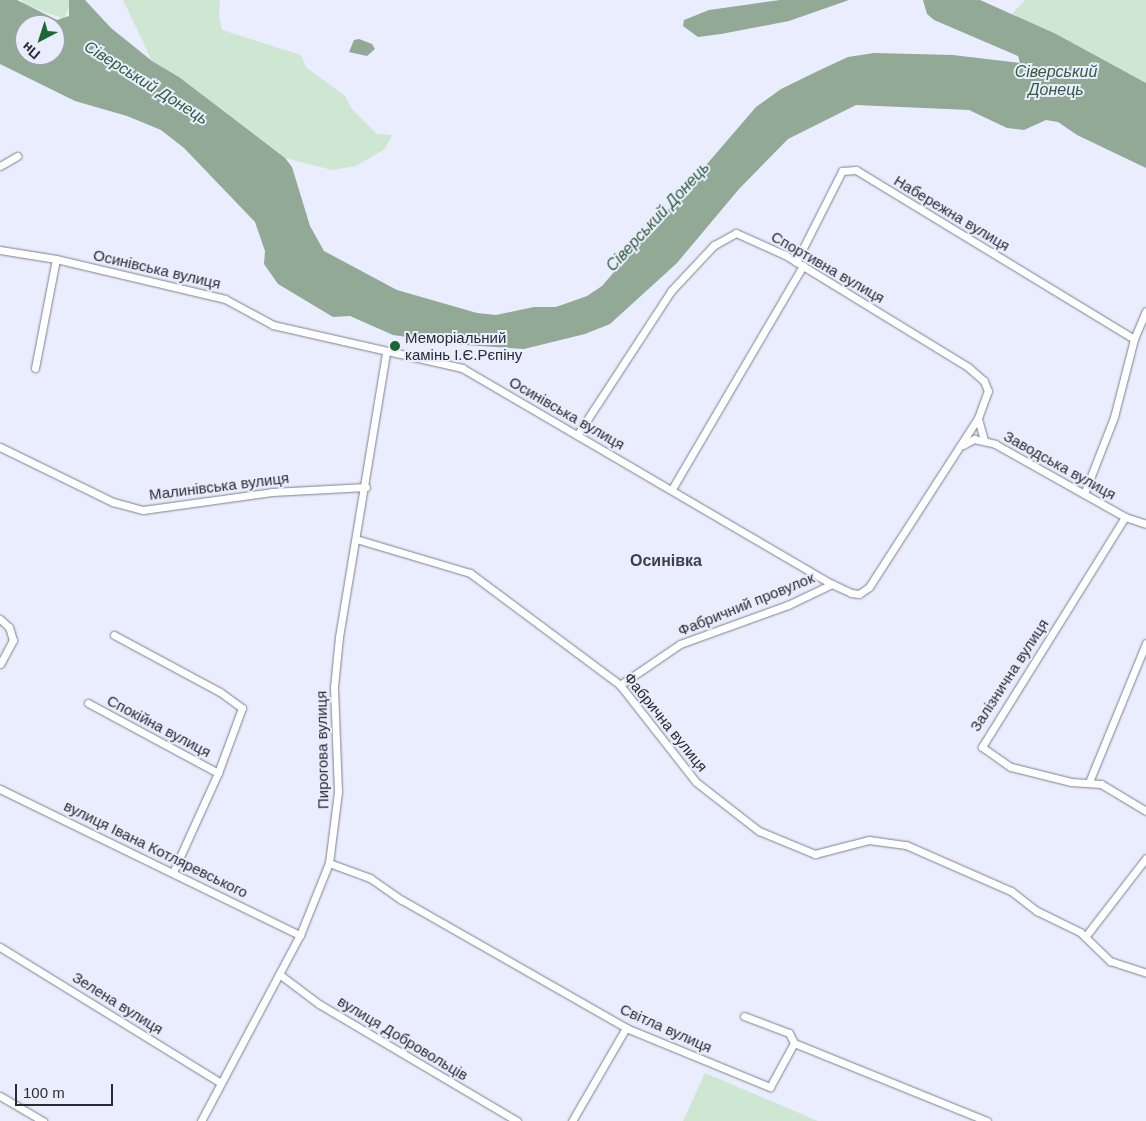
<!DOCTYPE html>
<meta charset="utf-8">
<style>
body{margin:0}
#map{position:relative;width:1146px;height:1121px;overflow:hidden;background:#eaedfd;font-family:Helvetica,sans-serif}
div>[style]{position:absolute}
.green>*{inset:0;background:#cee7d2}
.water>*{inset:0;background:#91a995}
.roads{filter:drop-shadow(0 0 1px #7d808e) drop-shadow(0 0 1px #7d808e)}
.minor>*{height:7px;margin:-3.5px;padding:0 3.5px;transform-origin:3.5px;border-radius:3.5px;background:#fff}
.dots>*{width:14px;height:14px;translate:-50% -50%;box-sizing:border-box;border:2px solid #eaedfd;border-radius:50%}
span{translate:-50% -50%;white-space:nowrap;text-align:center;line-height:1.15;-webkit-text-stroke:4px #eaedfd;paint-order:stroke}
.street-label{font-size:15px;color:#2b2c32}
.poi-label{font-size:15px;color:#2b2c32}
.left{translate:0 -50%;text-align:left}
.water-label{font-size:16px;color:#335c3c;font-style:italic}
.neighbourhood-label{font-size:16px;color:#3e404c;font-weight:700}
.north{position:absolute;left:15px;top:15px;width:50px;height:50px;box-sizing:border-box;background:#eaedfd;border:1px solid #9ea0ac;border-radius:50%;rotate:220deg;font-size:14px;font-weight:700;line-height:20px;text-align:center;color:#2b2c32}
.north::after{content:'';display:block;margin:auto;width:18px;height:22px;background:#1d6735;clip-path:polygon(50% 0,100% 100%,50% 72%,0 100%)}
.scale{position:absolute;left:15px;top:1084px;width:98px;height:22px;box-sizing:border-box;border:2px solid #2b2c32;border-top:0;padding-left:6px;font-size:15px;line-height:18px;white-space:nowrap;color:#2b2c32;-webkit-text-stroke:4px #eaedfd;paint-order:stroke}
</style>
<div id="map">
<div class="green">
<i style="clip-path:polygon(21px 0,72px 0,64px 19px,24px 4px)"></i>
<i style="clip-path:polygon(123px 0,220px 0,219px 16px,222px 30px,301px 55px,307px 68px,345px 96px,352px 109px,377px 134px,392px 135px,385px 149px,356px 166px,332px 170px,285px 158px,179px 77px,152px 61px)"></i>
<i style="clip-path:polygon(1025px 0,1146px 0,1146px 83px,1012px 14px)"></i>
<i style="clip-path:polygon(705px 1073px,818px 1121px,683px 1121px)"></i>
</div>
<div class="water">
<i style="clip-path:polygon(evenodd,0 0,17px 0,57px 20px,69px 16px,69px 0,85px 0,111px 28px,152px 61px,179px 77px,285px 158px,292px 167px,310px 226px,324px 251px,397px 290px,477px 313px,496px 315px,534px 307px,556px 307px,587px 296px,602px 286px,756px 107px,781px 89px,822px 69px,848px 57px,874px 53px,953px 55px,1020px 63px,1018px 56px,934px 20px,927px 14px,923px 0,980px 0,1056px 34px,1146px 83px,1146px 168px,1077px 135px,1058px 122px,1046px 120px,1024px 130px,1007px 128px,969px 110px,856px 105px,788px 139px,739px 189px,677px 263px,610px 324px,585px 334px,524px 349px,465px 345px,393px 335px,350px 316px,333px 317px,278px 284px,264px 264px,265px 251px,255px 222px,184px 148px,161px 130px,127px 116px,75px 101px,0 64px,0 0,25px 25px,55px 25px,55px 55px,25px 55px,25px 25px)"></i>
<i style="clip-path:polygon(780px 0,849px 0,789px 21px,721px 34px,698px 37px,683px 26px,684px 20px,709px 10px)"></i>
<i style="clip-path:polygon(359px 39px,372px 44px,375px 49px,367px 56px,349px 52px,354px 40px)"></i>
</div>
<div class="roads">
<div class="minor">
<i style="left:0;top:166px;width:20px;rotate:-30deg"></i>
<i style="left:0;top:250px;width:57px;rotate:9.1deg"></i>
<i style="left:56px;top:259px;width:174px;rotate:13.3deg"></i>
<i style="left:225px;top:299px;width:55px;rotate:28.4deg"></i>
<i style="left:273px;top:325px;width:194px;rotate:12.8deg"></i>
<i style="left:462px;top:368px;width:428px;rotate:30.3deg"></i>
<i style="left:832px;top:584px;width:21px;rotate:25deg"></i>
<i style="left:851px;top:593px;width:8px;rotate:7deg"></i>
<i style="left:859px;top:594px;width:12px;rotate:-35deg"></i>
<i style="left:869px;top:587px;width:201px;rotate:-57.2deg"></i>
<i style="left:978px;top:418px;width:29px;rotate:-70deg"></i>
<i style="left:988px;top:391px;width:11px;rotate:-112deg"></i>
<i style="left:984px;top:381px;width:21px;rotate:-139deg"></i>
<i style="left:968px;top:367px;width:215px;rotate:-148.5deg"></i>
<i style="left:785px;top:255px;width:54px;rotate:-155.8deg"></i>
<i style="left:736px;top:233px;width:25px;rotate:151deg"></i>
<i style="left:714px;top:245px;width:63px;rotate:133.1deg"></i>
<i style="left:671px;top:291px;width:172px;rotate:123.1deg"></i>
<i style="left:796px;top:262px;width:102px;rotate:-63.2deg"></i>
<i style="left:842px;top:171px;width:14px;rotate:-4deg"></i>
<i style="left:856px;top:170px;width:325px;rotate:31.3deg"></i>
<i style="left:35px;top:368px;width:111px;rotate:-79.1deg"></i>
<i style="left:978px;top:419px;width:22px;rotate:74deg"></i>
<i style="left:963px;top:445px;width:13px;rotate:-29deg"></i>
<i style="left:974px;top:439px;width:22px;rotate:13deg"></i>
<i style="left:995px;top:444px;width:149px;rotate:29.3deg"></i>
<i style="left:1125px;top:517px;width:22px;rotate:18deg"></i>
<i style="left:0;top:447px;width:126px;rotate:26deg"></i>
<i style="left:113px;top:502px;width:31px;rotate:15deg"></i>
<i style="left:143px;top:510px;width:130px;rotate:-7.9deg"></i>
<i style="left:272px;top:492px;width:94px;rotate:-3deg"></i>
<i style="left:672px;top:489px;width:259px;rotate:-59.6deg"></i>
<i style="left:1084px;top:494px;width:83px;rotate:-68.7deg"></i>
<i style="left:1114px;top:417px;width:81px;rotate:-75.6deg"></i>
<i style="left:1134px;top:339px;width:30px;rotate:-67deg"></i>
<i style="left:1125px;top:517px;width:271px;rotate:121.9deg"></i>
<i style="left:982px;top:747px;width:35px;rotate:35deg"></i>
<i style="left:1011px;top:767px;width:62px;rotate:14deg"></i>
<i style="left:1071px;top:782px;width:30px;rotate:4deg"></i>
<i style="left:1101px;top:784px;width:52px;rotate:31deg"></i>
<i style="left:356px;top:539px;width:119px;rotate:16.6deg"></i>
<i style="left:470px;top:573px;width:187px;rotate:36.7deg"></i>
<i style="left:620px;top:685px;width:123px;rotate:51.9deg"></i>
<i style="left:696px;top:782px;width:80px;rotate:37.9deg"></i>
<i style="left:759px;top:831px;width:61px;rotate:22.3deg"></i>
<i style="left:815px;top:854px;width:56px;rotate:-14.5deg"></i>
<i style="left:869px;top:840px;width:37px;rotate:8deg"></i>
<i style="left:906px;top:845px;width:115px;rotate:23.7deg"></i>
<i style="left:1011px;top:891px;width:33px;rotate:38deg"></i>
<i style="left:1037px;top:911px;width:48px;rotate:26deg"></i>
<i style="left:1080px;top:932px;width:42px;rotate:44deg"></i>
<i style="left:1110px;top:961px;width:38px;rotate:18deg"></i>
<i style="left:0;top:619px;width:12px;rotate:42deg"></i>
<i style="left:9px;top:627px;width:14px;rotate:73deg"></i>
<i style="left:13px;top:640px;width:27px;rotate:118deg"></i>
<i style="left:114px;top:635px;width:120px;rotate:28.3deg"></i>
<i style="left:220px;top:692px;width:27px;rotate:36deg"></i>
<i style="left:242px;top:708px;width:69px;rotate:110.3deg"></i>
<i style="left:218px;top:773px;width:109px;rotate:114.4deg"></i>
<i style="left:620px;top:685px;width:73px;rotate:-34.3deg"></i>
<i style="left:680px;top:644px;width:115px;rotate:-19.9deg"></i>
<i style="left:788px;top:605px;width:49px;rotate:-25.5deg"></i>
<i style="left:88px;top:703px;width:148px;rotate:28.3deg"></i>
<i style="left:1089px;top:782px;width:150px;rotate:-67.7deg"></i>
<i style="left:0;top:789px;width:334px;rotate:26deg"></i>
<i style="left:329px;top:863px;width:44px;rotate:20.1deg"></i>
<i style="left:370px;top:878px;width:39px;rotate:35deg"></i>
<i style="left:402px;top:900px;width:258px;rotate:29.7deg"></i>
<i style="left:626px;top:1028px;width:156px;rotate:22.3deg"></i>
<i style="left:770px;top:1087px;width:50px;rotate:-61.4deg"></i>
<i style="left:794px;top:1043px;width:208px;rotate:22deg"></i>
<i style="left:1085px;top:937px;width:100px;rotate:-52.3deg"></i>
<i style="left:0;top:947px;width:259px;rotate:31.6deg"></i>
<i style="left:279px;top:974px;width:50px;rotate:36.9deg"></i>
<i style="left:319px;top:1004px;width:230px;rotate:30.6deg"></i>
<i style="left:744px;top:1016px;width:48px;rotate:20.7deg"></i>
<i style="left:789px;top:1033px;width:11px;rotate:63deg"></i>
<i style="left:0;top:1096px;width:50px;rotate:30.2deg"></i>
<i style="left:201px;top:1121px;width:211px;rotate:-62deg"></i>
<i style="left:300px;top:935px;width:78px;rotate:-68.1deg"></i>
<i style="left:329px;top:863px;width:72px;rotate:-82.8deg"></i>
<i style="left:338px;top:792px;width:105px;rotate:-92.2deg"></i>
<i style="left:334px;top:687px;width:50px;rotate:-84.3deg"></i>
<i style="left:339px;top:637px;width:289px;rotate:-80.6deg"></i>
<i style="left:572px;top:1121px;width:108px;rotate:-59.9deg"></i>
</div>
</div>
<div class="dots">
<i style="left:395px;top:346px;background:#1d6735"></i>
</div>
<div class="street-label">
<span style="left:952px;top:213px;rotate:31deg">Набережна вулиця</span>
<span style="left:828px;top:267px;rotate:30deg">Спортивна вулиця</span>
<span style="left:157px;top:269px;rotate:13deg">Осинівська вулиця</span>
<span style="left:567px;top:413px;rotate:30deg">Осинівська вулиця</span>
<span style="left:1060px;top:465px;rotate:29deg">Заводська вулиця</span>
<span style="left:219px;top:486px;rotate:-7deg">Малинівська вулиця</span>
<span style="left:746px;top:604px;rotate:-22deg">Фабричний провулок</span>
<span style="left:1009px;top:675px;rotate:-57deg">Залізнична вулиця</span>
<span style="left:666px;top:722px;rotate:51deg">Фабрична вулиця</span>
<span style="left:159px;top:726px;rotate:28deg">Спокійна вулиця</span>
<span style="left:322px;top:750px;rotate:-91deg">Пирогова вулиця</span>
<span style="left:156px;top:849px;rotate:26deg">вулиця Івана Котляревського</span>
<span style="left:118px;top:1003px;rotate:32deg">Зелена вулиця</span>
<span style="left:666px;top:1028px;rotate:24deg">Світла вулиця</span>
<span style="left:403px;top:1038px;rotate:31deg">вулиця Добровольців</span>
</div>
<div class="poi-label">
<span class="left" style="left:405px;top:346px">Меморіальний<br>камінь І.Є.Рєпіну</span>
</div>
<div class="water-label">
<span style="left:1056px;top:81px">Сіверський<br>Донець</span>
<span style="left:146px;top:83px;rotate:32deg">Сіверський Донець</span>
<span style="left:658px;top:217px;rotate:-47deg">Сіверський Донець</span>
</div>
<div class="neighbourhood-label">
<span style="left:666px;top:561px">Осинівка</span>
</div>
<div class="north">Пн</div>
<div class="scale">100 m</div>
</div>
